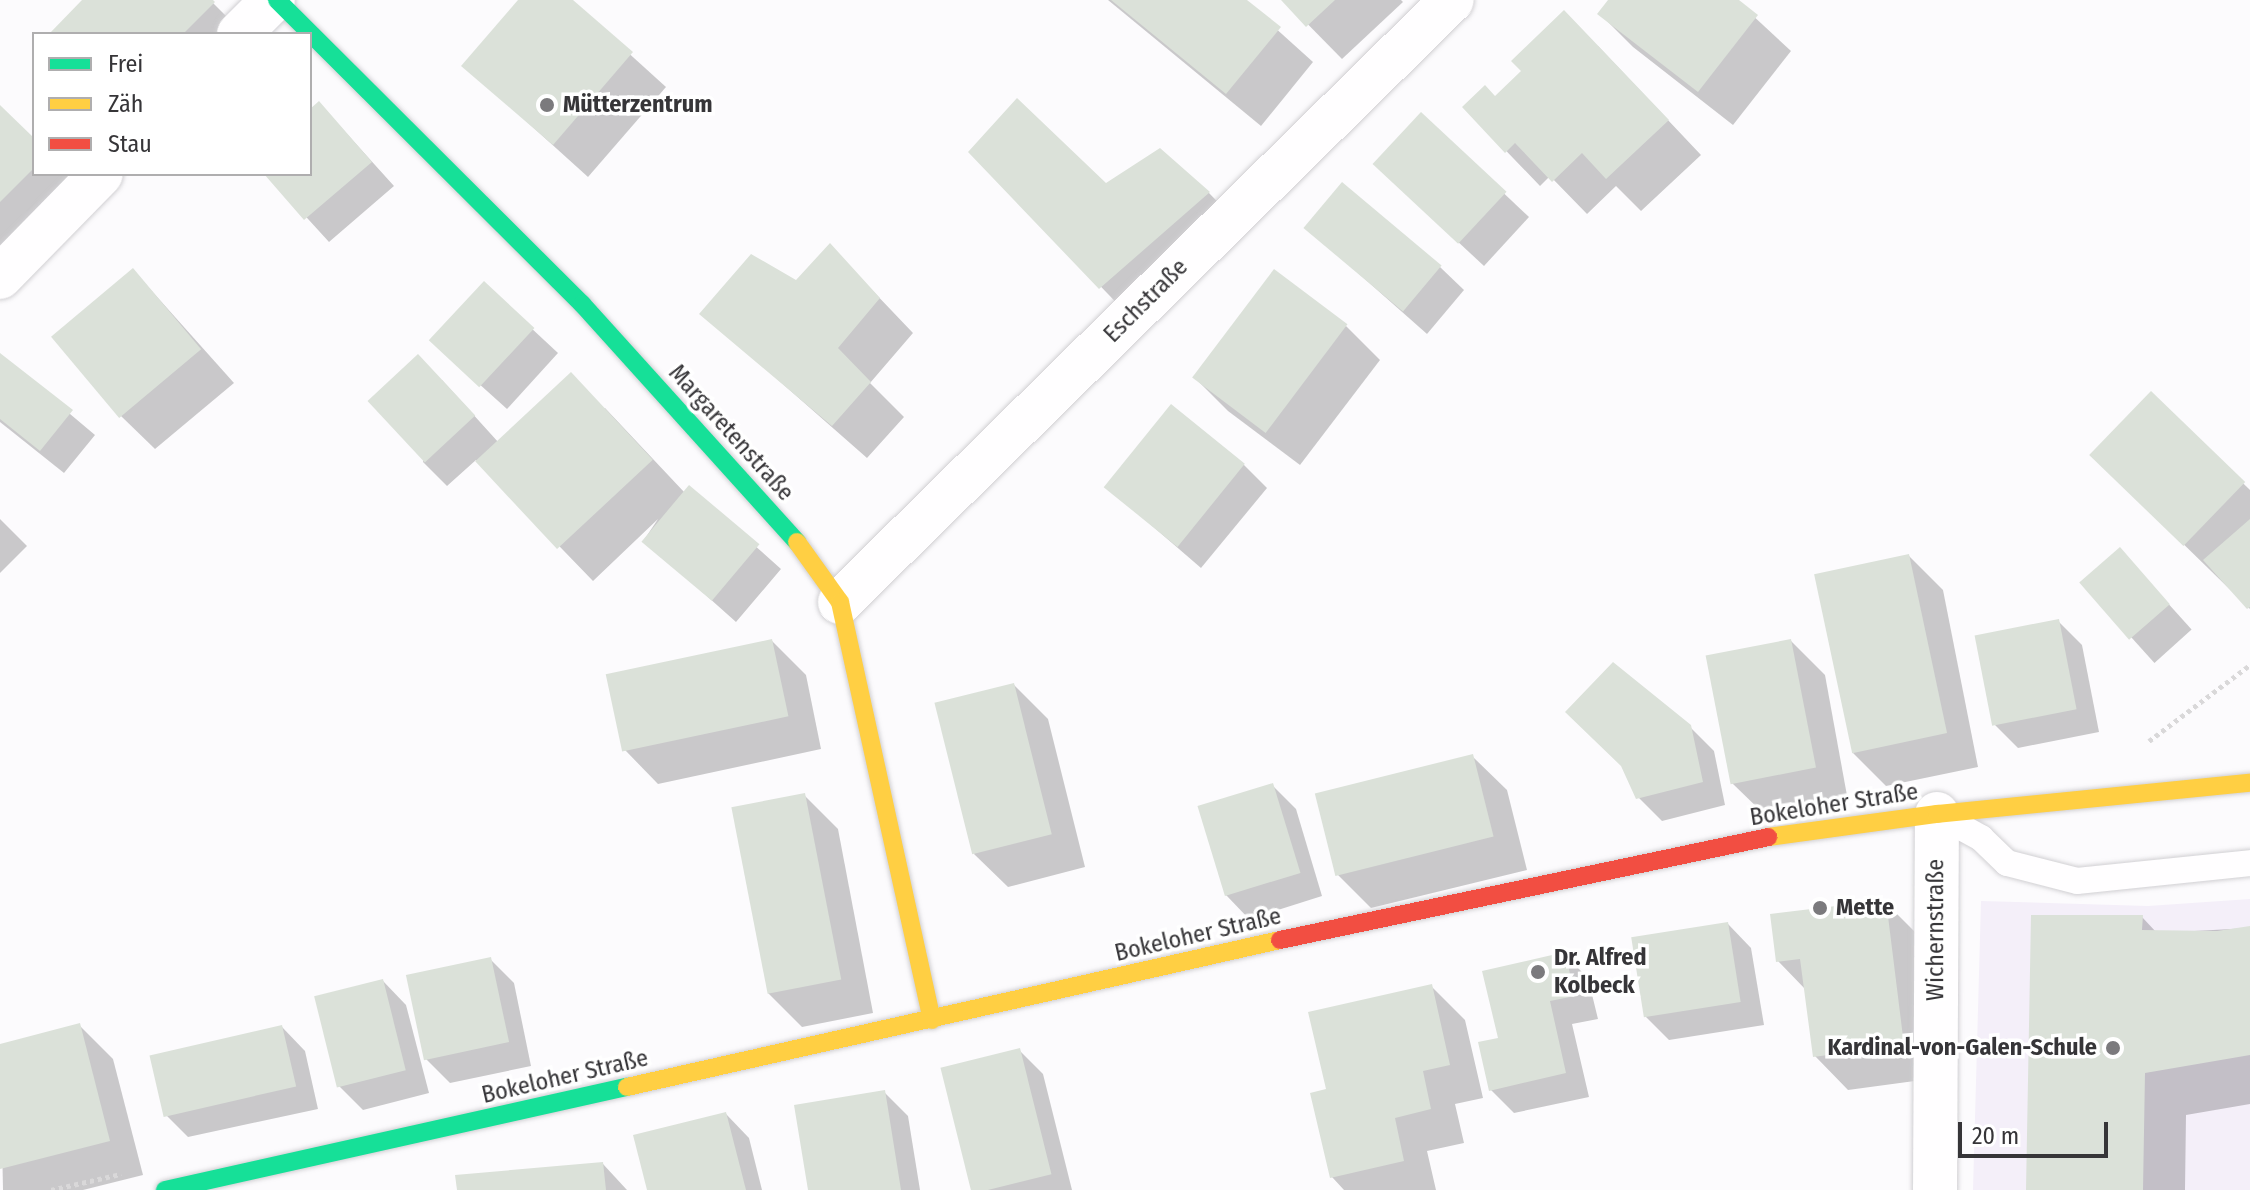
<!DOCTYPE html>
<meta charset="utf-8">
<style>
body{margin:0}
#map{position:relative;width:2250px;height:1190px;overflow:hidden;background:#fcfbfd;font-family:"Fira Sans Condensed",sans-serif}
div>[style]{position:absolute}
.built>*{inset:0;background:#f4eff9}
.shadow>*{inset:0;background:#0003;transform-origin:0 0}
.building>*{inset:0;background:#dbe1d9;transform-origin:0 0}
.path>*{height:5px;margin-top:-2.5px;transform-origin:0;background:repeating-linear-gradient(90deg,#d9d8d9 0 4px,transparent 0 8px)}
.roads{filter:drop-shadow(0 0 2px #d1d0d3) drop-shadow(0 0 2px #d1d0d3)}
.lane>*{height:26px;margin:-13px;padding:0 13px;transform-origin:13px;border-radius:13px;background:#fffeff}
.street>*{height:44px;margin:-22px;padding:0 22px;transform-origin:22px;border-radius:22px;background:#fffeff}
.fast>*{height:18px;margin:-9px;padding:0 9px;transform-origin:9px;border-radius:9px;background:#16e098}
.slow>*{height:18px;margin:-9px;padding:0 9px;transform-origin:9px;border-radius:9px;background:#ffcf43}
.jam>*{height:18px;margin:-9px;padding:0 9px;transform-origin:9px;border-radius:9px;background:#f24e42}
.dots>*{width:22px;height:22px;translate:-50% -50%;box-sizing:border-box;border:4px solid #fff;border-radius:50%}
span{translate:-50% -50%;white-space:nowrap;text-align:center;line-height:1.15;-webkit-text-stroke:7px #fff;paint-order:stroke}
.poi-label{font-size:24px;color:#363538;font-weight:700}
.left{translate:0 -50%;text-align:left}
.right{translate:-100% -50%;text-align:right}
.street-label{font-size:24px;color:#363538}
.legend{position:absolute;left:32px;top:32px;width:280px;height:144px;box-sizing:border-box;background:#fff;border:2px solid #afaeaf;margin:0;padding:10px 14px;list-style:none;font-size:24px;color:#363538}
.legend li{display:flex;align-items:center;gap:16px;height:40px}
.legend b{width:40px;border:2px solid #afaeaf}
.scale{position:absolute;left:1958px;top:1122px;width:150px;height:36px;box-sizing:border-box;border:4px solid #363538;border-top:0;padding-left:10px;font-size:24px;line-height:28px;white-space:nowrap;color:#363538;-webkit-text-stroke:6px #fff;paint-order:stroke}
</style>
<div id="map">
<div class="built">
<i style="clip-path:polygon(2250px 899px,2250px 1190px,1973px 1190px,1981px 901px,2148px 906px)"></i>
</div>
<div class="shadow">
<i style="clip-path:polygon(85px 0,210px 0,237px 27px,230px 34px,52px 34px)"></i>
<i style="clip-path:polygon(521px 0,570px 0,666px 87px,588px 177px,464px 65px)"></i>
<i style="clip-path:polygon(1108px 0,1244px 0,1313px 62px,1261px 126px)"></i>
<i style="clip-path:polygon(1284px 0,1401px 0,1403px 2px,1342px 59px)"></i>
<i style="clip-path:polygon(1610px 0,1736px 0,1791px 51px,1733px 125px,1633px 47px,1600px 14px)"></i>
<i style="clip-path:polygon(1598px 46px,1701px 155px,1641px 211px,1616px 186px,1587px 214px,1550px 176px,1540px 186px,1464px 107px,1495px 98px)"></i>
<i style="clip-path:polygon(319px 103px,394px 186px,329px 242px,267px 174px,310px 174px,310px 111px)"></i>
<i style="clip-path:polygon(0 107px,34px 141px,34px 174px,68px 174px,81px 188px,0 271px)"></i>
<i style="clip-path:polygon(1421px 115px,1529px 217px,1484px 266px,1399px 187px)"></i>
<i style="clip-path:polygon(971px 152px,1105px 186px,1209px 193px,1242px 227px,1135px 322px)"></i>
<i style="clip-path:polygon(1306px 227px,1440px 267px,1464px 290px,1427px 334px)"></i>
<i style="clip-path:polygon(830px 246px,913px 333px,870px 383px,904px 417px,867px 458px,702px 313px,797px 283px)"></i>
<i style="clip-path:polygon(133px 270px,234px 383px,155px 449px,121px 416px)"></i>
<i style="clip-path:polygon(484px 284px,558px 353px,507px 409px,457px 364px)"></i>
<i style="clip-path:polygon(1346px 326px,1380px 360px,1300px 465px,1228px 411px,1194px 377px)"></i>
<i style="clip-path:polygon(0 355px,95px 435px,64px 473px,0 422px)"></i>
<i style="clip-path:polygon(442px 380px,499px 443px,605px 408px,685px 493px,689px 487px,781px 569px,736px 622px,644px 540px,658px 519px,593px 581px,476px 460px,447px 486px,423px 462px)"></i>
<i style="clip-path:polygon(2151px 394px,2250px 490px,2250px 609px,2092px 455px)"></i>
<i style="clip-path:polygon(1243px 464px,1267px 488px,1201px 568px,1106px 486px)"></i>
<i style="clip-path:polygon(0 519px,27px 546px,0 573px)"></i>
<i style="left:2120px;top:550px;width:107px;height:50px;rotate:48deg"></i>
<i style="clip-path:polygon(1909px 556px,1943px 590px,1978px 767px,1886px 786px,1852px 752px)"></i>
<i style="clip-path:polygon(2058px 621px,2082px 645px,2099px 732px,2018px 748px,1994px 724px)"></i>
<i style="clip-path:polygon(772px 641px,806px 675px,821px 749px,658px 784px,625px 750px)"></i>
<i style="clip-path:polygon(1791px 641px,1825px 675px,1848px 801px,1766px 816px,1732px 783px)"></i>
<i style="clip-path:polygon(1014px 685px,1048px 719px,1085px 867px,1008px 887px,974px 854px)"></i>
<i style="clip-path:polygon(1690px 727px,1714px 751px,1725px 805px,1662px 821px,1638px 797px)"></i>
<i style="clip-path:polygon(1473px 757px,1507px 790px,1527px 870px,1371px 908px,1337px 874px)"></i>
<i style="clip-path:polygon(1272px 785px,1296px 809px,1322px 896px,1249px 919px,1226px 895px)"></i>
<i style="clip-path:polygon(804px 795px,838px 829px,873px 1013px,802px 1027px,768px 993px)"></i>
<i style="clip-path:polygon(1885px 902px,1919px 936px,1937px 1078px,1848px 1090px,1815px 1056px,1806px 990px,1778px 961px)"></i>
<i style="clip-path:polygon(2142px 917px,2157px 933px,2250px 928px,2250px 1104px,2186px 1115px,2185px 1190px,2028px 1190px)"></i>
<i style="clip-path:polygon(1728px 924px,1751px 948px,1764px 1025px,1669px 1040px,1645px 1016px)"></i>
<i style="clip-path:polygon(1564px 954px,1588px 978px,1598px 1019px,1572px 1024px,1589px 1097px,1514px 1113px,1491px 1090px,1500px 1040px)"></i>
<i style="clip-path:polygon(490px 959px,514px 983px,531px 1066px,450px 1083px,426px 1059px)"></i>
<i style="clip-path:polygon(383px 981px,406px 1005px,429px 1093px,363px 1110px,339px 1086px)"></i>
<i style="clip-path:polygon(1431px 986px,1465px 1020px,1483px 1098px,1455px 1104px,1464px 1143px,1427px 1151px,1436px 1190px,1344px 1190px,1332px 1177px)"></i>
<i style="clip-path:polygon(79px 1025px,113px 1059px,143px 1175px,83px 1190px,3px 1190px,0 1046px)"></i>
<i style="clip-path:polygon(282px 1027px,305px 1051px,318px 1109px,188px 1137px,164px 1113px)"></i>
<i style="clip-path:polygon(1019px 1050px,1043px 1074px,1072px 1190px,972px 1190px,942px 1070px)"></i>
<i style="clip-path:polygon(884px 1092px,908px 1116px,920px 1190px,810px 1190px)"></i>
<i style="clip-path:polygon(726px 1114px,749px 1138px,762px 1190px,649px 1190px)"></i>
<i style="clip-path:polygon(603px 1164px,627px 1190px,459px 1190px)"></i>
</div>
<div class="building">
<i style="clip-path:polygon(82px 0,213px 0,215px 2px,183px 34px,49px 34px)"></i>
<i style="clip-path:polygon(518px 0,573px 0,633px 52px,553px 145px,461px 66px)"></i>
<i style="clip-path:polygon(1111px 0,1247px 0,1281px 27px,1226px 94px)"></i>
<i style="clip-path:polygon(1281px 0,1335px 0,1306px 27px)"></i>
<i style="clip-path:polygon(1608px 0,1739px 0,1758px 15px,1698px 92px,1597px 14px)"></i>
<i style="clip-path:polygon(1564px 10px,1669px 120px,1606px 179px,1582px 153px,1552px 182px,1515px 143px,1505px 153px,1462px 107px,1485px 85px,1495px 96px,1521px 71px,1511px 61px)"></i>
<i style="clip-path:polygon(1017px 98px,1106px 183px,1160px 148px,1210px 192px,1099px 289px,968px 152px)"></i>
<i style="clip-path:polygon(319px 101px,372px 162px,304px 220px,264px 174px,310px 174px,310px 109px)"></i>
<i style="clip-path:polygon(0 105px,34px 138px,34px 168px,0 202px)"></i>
<i style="left:1421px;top:112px;width:117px;height:71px;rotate:43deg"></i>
<i style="left:1342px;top:182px;width:130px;height:60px;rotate:40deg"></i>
<i style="clip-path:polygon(830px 243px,880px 298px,838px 348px,871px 382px,832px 426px,699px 314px,751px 254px,796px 280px)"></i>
<i style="left:133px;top:268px;width:106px;height:107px;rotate:50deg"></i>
<i style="left:1274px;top:269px;width:92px;height:136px;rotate:37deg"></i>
<i style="left:484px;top:281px;width:69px;height:81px;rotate:43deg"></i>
<i style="clip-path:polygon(0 353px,73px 410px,40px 451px,0 419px)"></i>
<i style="left:418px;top:354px;width:84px;height:69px;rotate:47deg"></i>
<i style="left:571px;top:372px;width:120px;height:131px;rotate:47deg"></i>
<i style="left:2151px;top:391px;width:131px;height:89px;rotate:44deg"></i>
<i style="left:1171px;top:404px;width:95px;height:107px;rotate:39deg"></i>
<i style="left:689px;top:485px;width:92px;height:74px;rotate:40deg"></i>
<i style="clip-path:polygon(2250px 519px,2250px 607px,2247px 609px,2203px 560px)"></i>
<i style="left:2120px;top:547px;width:76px;height:54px;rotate:49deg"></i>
<i style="left:1909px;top:554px;width:183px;height:97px;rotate:78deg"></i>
<i style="left:2059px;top:619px;width:92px;height:86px;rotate:79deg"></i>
<i style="left:772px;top:639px;width:79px;height:170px;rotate:78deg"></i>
<i style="left:1791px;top:639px;width:131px;height:87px;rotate:79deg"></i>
<i style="clip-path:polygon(1613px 662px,1691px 725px,1703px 782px,1636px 799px,1621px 766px,1565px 712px)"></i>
<i style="left:1014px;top:683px;width:156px;height:82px;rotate:76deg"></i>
<i style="left:1473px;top:754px;width:85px;height:163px;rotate:76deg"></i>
<i style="left:1273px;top:783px;width:94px;height:79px;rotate:73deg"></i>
<i style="left:805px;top:793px;width:190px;height:75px;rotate:79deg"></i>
<i style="clip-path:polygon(1886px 900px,1904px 1045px,1813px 1057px,1800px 959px,1776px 962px,1770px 914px)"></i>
<i style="clip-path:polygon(2031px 915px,2143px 915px,2142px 930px,2217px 931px,2250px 926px,2250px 1055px,2145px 1073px,2143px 1190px,2026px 1190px)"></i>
<i style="left:1728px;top:922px;width:81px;height:98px;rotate:81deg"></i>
<i style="clip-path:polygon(1565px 952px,1575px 996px,1550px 1001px,1566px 1073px,1489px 1091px,1478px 1042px,1498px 1038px,1482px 971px)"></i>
<i style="left:491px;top:957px;width:87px;height:87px;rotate:78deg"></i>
<i style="left:383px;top:979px;width:94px;height:71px;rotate:76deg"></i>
<i style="clip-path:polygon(1432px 984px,1450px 1065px,1423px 1071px,1431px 1109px,1395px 1118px,1404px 1161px,1330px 1178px,1310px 1093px,1326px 1089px,1308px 1012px)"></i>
<i style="clip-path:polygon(80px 1023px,110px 1141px,0 1169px,0 1044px)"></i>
<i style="left:282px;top:1025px;width:63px;height:136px;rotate:77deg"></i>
<i style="left:1020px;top:1048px;width:130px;height:82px;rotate:76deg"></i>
<i style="clip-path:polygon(885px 1090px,901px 1190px,808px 1190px,794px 1105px)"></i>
<i style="clip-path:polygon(726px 1112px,746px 1190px,647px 1190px,633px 1135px)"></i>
<i style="clip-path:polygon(603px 1162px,606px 1190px,457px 1190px,455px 1175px)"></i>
</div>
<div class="path">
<i style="left:2149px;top:741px;width:126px;rotate:-37deg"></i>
<i style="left:51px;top:1190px;width:72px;rotate:-12.9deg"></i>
</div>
<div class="roads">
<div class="lane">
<i style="left:1941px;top:816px;width:46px;rotate:28.8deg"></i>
<i style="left:1981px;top:838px;width:36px;rotate:44deg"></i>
<i style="left:2007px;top:863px;width:72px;rotate:14.4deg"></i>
<i style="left:2077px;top:881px;width:174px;rotate:-5.9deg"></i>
</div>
<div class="street">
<i style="left:239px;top:34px;width:48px;rotate:-45deg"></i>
<i style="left:0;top:277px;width:144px;rotate:-45.6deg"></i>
<i style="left:840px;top:602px;width:858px;rotate:-44.53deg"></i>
<i style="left:1935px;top:1190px;width:376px;rotate:-89.7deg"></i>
</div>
<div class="fast">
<i style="left:277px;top:0;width:431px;rotate:44.9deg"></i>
<i style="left:582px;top:304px;width:321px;rotate:47.9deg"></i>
<i style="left:165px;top:1190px;width:473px;rotate:-12.6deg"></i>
</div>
<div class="slow">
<i style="left:797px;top:542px;width:74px;rotate:54.4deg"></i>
<i style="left:840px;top:602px;width:428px;rotate:77.6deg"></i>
<i style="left:1768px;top:837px;width:171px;rotate:-7.8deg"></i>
<i style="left:1937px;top:814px;width:315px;rotate:-5.7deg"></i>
<i style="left:627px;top:1087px;width:669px;rotate:-12.69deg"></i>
</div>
<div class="jam">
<i style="left:1280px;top:940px;width:499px;rotate:-11.9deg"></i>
</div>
</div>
<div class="dots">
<i style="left:547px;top:105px;background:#7b7a7d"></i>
<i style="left:1820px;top:908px;background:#7b7a7d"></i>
<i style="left:1538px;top:972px;background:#7b7a7d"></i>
<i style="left:2113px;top:1048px;background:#7b7a7d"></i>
</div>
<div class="poi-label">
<span class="left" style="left:563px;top:105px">Mütterzentrum</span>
<span class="left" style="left:1836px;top:908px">Mette</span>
<span class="left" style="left:1554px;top:972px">Dr. Alfred<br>Kolbeck</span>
<span class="right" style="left:2097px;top:1048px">Kardinal-von-Galen-Schule</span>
</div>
<div class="street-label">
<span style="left:1146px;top:301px;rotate:-45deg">Eschstraße</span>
<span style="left:731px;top:433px;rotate:48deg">Margaretenstraße</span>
<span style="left:1834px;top:805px;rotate:-9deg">Bokeloher Straße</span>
<span style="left:1936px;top:930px;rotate:-90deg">Wichernstraße</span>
<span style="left:1198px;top:935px;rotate:-13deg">Bokeloher Straße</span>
<span style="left:565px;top:1077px;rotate:-13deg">Bokeloher Straße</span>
</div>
<ul class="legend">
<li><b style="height:10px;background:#16e098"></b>Frei</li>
<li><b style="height:10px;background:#ffcf43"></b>Zäh</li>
<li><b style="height:10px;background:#f24e42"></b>Stau</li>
</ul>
<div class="scale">20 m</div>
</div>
